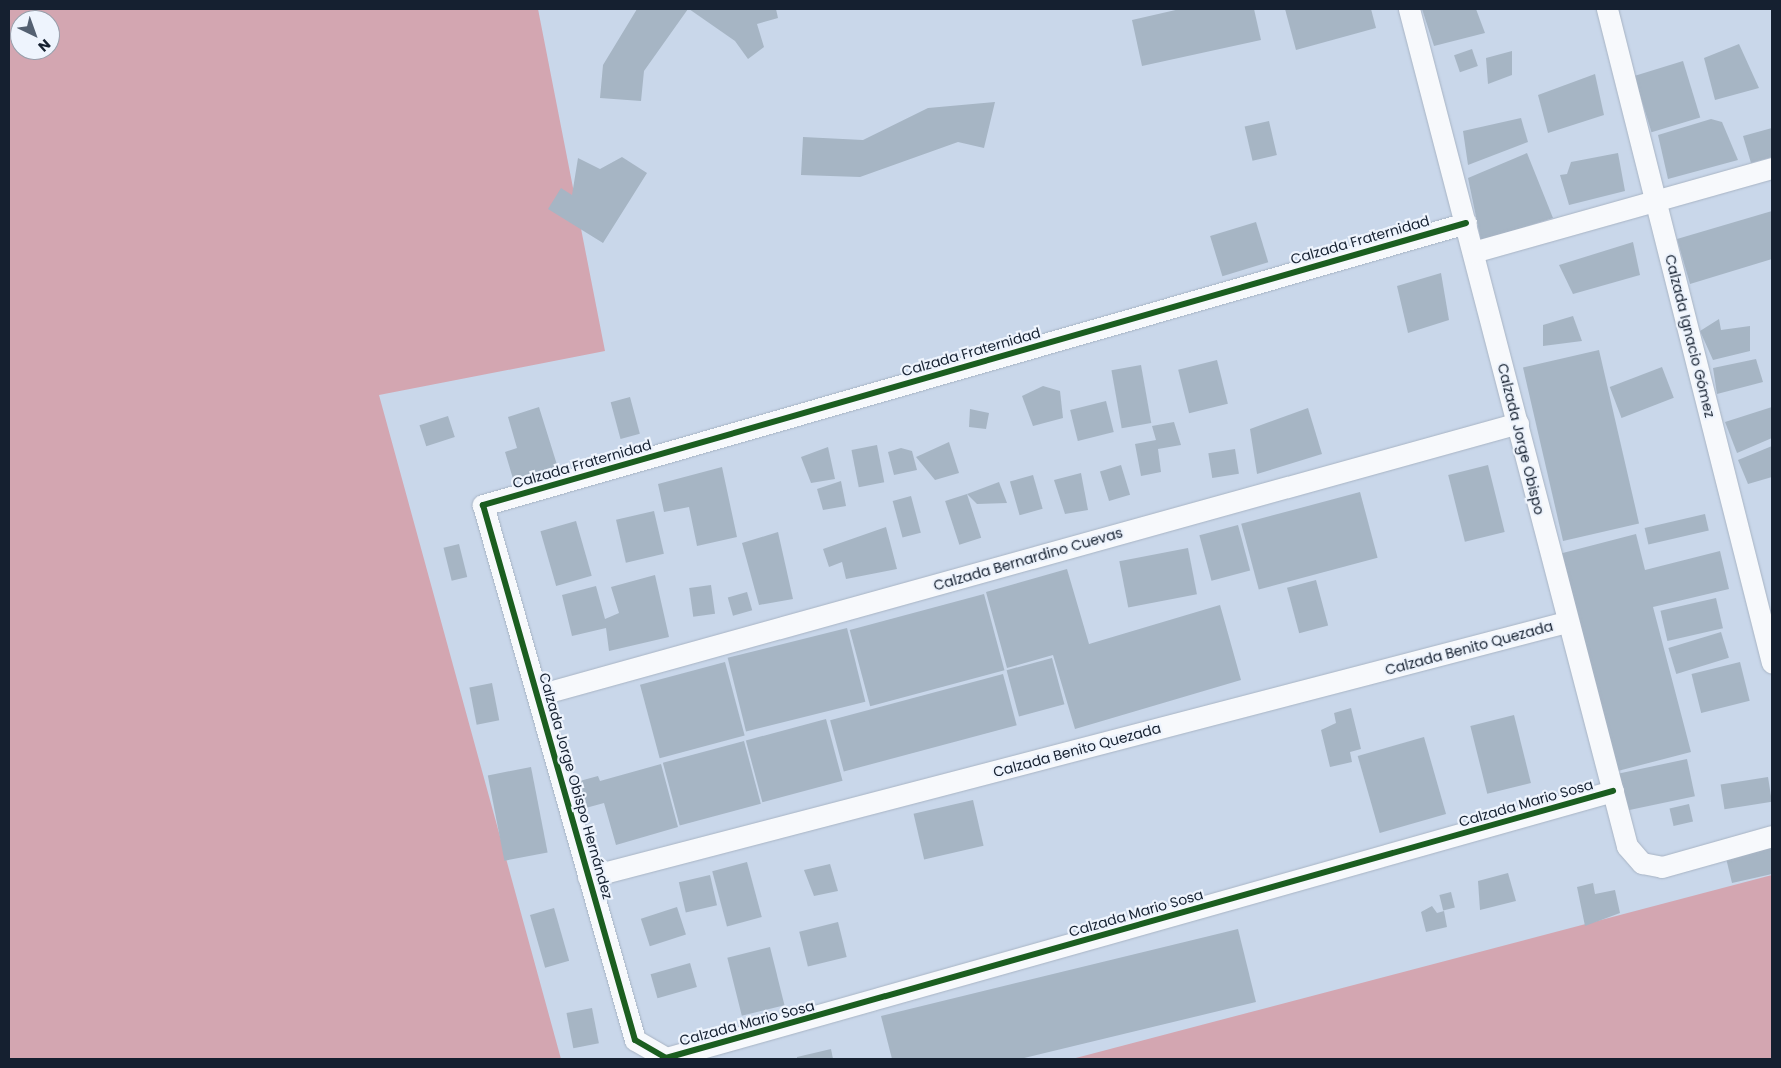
<!DOCTYPE html>
<meta charset="utf-8">
<style>
body{margin:0}
#map{position:relative;width:1781px;height:1068px;overflow:hidden;background:#c9d7ea;font-family:Poppins,sans-serif}
div>[style]{position:absolute}
.forest>*{inset:0;background:#d3a6b1}
.building>*{inset:0;background:#a6b5c4;transform-origin:0 0}
.roads{filter:drop-shadow(0 0 1px #a8b4c4) drop-shadow(0 0 1px #a8b4c4)}
.street>*{height:21px;margin:-10.5px;padding:0 10.5px;transform-origin:10.5px;border-radius:10.5px;background:#f7f9fc}
.cycleway>*{height:6px;margin:-3px;padding:0 3px;transform-origin:3px;border-radius:3px;background:#1b5e20}
span{translate:-50% -50%;white-space:nowrap;text-align:center;line-height:1.15;-webkit-text-stroke:4.5px #eef4fd;paint-order:stroke}
.street-label{font-size:14px;color:#152030}
.frame{position:absolute;inset:0;border:10px solid #152030;pointer-events:none}
.north{position:absolute;left:10px;top:10px;width:50px;height:50px;box-sizing:border-box;background:#eef4fd;border:1px solid #979fab;border-radius:50%;rotate:138deg;font-size:14px;font-weight:700;line-height:20px;text-align:center;color:#152030}
.north::after{content:'';display:block;margin:auto;width:18px;height:22px;background:#546071;clip-path:polygon(50% 0,100% 100%,50% 72%,0 100%)}
</style>
<div id="map">
<div class="forest">
<i style="clip-path:polygon(evenodd,9px 9px,538px 9px,605px 351px,379px 395px,561px 1059px,9px 1059px,9px 9px,20px 20px,50px 20px,50px 50px,20px 50px,20px 20px)"></i>
<i style="clip-path:polygon(1772px 875px,1772px 1059px,1072px 1059px)"></i>
</div>
<div class="building">
<i style="clip-path:polygon(637px 9px,688px 9px,644px 71px,641px 101px,600px 98px,603px 65px)"></i>
<i style="clip-path:polygon(689px 9px,776px 9px,778px 18px,757px 24px,764px 47px,748px 59px,735px 41px)"></i>
<i style="clip-path:polygon(1180px 9px,1254px 9px,1261px 40px,1142px 66px,1132px 20px)"></i>
<i style="clip-path:polygon(1285px 9px,1371px 9px,1376px 28px,1296px 50px)"></i>
<i style="clip-path:polygon(1422px 9px,1476px 9px,1485px 33px,1434px 46px)"></i>
<i style="clip-path:polygon(1739px 44px,1759px 88px,1715px 100px,1704px 58px)"></i>
<i style="left:1472px;top:49px;width:18px;height:19px;rotate:71deg"></i>
<i style="clip-path:polygon(1512px 51px,1512px 75px,1488px 84px,1486px 58px)"></i>
<i style="left:1683px;top:61px;width:59px;height:51px;rotate:73deg"></i>
<i style="clip-path:polygon(1595px 74px,1604px 115px,1548px 133px,1538px 95px)"></i>
<i style="clip-path:polygon(995px 102px,984px 148px,958px 142px,860px 177px,801px 175px,803px 137px,863px 140px,928px 108px)"></i>
<i style="clip-path:polygon(1521px 118px,1528px 142px,1468px 165px,1463px 131px)"></i>
<i style="clip-path:polygon(1711px 119px,1722px 122px,1738px 160px,1668px 179px,1658px 135px)"></i>
<i style="left:1269px;top:121px;width:35px;height:25px;rotate:77deg"></i>
<i style="clip-path:polygon(1772px 128px,1772px 157px,1751px 163px,1743px 136px)"></i>
<i style="clip-path:polygon(1527px 153px,1553px 218px,1481px 241px,1468px 178px)"></i>
<i style="clip-path:polygon(1618px 153px,1625px 191px,1569px 205px,1560px 175px,1567px 174px,1571px 162px)"></i>
<i style="clip-path:polygon(622px 157px,647px 173px,603px 243px,548px 209px,561px 188px,572px 195px,578px 158px,600px 169px)"></i>
<i style="clip-path:polygon(1772px 211px,1772px 259px,1690px 284px,1677px 239px)"></i>
<i style="left:1256px;top:222px;width:42px;height:48px;rotate:73deg"></i>
<i style="clip-path:polygon(1633px 242px,1640px 275px,1573px 294px,1559px 265px)"></i>
<i style="clip-path:polygon(1441px 273px,1449px 320px,1408px 333px,1397px 286px)"></i>
<i style="clip-path:polygon(1573px 316px,1582px 341px,1543px 346px,1543px 325px)"></i>
<i style="clip-path:polygon(1719px 319px,1721px 330px,1750px 326px,1750px 351px,1713px 360px,1700px 331px)"></i>
<i style="left:1599px;top:350px;width:178px;height:78px;rotate:77deg"></i>
<i style="clip-path:polygon(1756px 359px,1763px 382px,1717px 394px,1713px 368px)"></i>
<i style="left:1217px;top:360px;width:45px;height:40px;rotate:76deg"></i>
<i style="left:1141px;top:365px;width:59px;height:30px;rotate:80deg"></i>
<i style="left:1662px;top:367px;width:33px;height:56px;rotate:69deg"></i>
<i style="clip-path:polygon(1043px 386px,1060px 391px,1063px 418px,1033px 426px,1022px 396px)"></i>
<i style="left:630px;top:397px;width:38px;height:20px;rotate:75deg"></i>
<i style="left:1106px;top:401px;width:32px;height:37px;rotate:76deg"></i>
<i style="clip-path:polygon(539px 407px,558px 468px,514px 482px,505px 452px,517px 448px,508px 417px)"></i>
<i style="clip-path:polygon(1772px 407px,1772px 438px,1737px 453px,1725px 422px)"></i>
<i style="clip-path:polygon(1308px 408px,1322px 454px,1257px 474px,1250px 429px)"></i>
<i style="clip-path:polygon(970px 409px,989px 413px,986px 429px,969px 427px)"></i>
<i style="left:448px;top:416px;width:22px;height:30px;rotate:72deg"></i>
<i style="clip-path:polygon(1174px 422px,1181px 445px,1158px 449px,1161px 472px,1141px 476px,1135px 444px,1156px 440px,1152px 426px)"></i>
<i style="clip-path:polygon(949px 442px,959px 473px,935px 480px,916px 457px)"></i>
<i style="left:877px;top:445px;width:38px;height:26px;rotate:79deg"></i>
<i style="clip-path:polygon(1772px 446px,1772px 477px,1748px 484px,1738px 460px)"></i>
<i style="clip-path:polygon(828px 447px,835px 479px,811px 483px,801px 457px)"></i>
<i style="clip-path:polygon(901px 448px,912px 451px,917px 470px,894px 475px,888px 452px)"></i>
<i style="left:1235px;top:449px;width:25px;height:27px;rotate:81deg"></i>
<i style="left:1121px;top:465px;width:31px;height:22px;rotate:73deg"></i>
<i style="left:1488px;top:465px;width:69px;height:41px;rotate:76deg"></i>
<i style="clip-path:polygon(722px 467px,737px 537px,697px 546px,689px 507px,664px 512px,658px 484px)"></i>
<i style="clip-path:polygon(1081px 473px,1088px 510px,1065px 514px,1054px 480px)"></i>
<i style="left:1033px;top:475px;width:35px;height:24px;rotate:74deg"></i>
<i style="clip-path:polygon(841px 481px,846px 506px,823px 510px,817px 489px)"></i>
<i style="clip-path:polygon(999px 482px,1007px 503px,977px 504px,967px 494px)"></i>
<i style="left:1360px;top:492px;width:68px;height:123px;rotate:75deg"></i>
<i style="left:967px;top:494px;width:46px;height:23px;rotate:72deg"></i>
<i style="left:911px;top:496px;width:38px;height:19px;rotate:75deg"></i>
<i style="left:654px;top:511px;width:44px;height:39px;rotate:77deg"></i>
<i style="left:1705px;top:514px;width:17px;height:62px;rotate:77deg"></i>
<i style="left:576px;top:521px;width:57px;height:37px;rotate:74deg"></i>
<i style="left:1238px;top:525px;width:47px;height:40px;rotate:75deg"></i>
<i style="clip-path:polygon(886px 527px,897px 569px,846px 579px,842px 562px,829px 567px,823px 549px)"></i>
<i style="clip-path:polygon(778px 532px,793px 599px,759px 605px,742px 543px)"></i>
<i style="clip-path:polygon(1636px 534px,1645px 570px,1720px 551px,1729px 589px,1653px 607px,1691px 752px,1610px 773px,1555px 555px)"></i>
<i style="left:459px;top:544px;width:34px;height:16px;rotate:76deg"></i>
<i style="left:1188px;top:548px;width:47px;height:70px;rotate:79deg"></i>
<i style="clip-path:polygon(1067px 569px,1089px 644px,1220px 605px,1241px 680px,1075px 729px,1053px 655px,1007px 668px,986px 592px)"></i>
<i style="clip-path:polygon(655px 575px,669px 637px,609px 651px,606px 628px,572px 636px,562px 595px,596px 586px,605px 619px,619px 613px,611px 587px)"></i>
<i style="left:1316px;top:580px;width:47px;height:30px;rotate:75deg"></i>
<i style="left:711px;top:585px;width:29px;height:22px;rotate:82deg"></i>
<i style="left:747px;top:592px;width:19px;height:20px;rotate:74deg"></i>
<i style="left:984px;top:594px;width:79px;height:139px;rotate:75deg"></i>
<i style="left:1716px;top:598px;width:31px;height:57px;rotate:77deg"></i>
<i style="left:847px;top:628px;width:76px;height:123px;rotate:76deg"></i>
<i style="left:1721px;top:632px;width:27px;height:55px;rotate:73deg"></i>
<i style="left:1052px;top:658px;width:48px;height:47px;rotate:75deg"></i>
<i style="left:725px;top:662px;width:76px;height:88px;rotate:75deg"></i>
<i style="left:1740px;top:662px;width:40px;height:50px;rotate:76deg"></i>
<i style="left:1003px;top:674px;width:53px;height:179px;rotate:75deg"></i>
<i style="left:492px;top:683px;width:38px;height:23px;rotate:79deg"></i>
<i style="clip-path:polygon(1351px 708px,1361px 749px,1350px 752px,1352px 762px,1330px 767px,1321px 730px,1336px 723px,1334px 713px)"></i>
<i style="left:1514px;top:715px;width:70px;height:45px;rotate:76deg"></i>
<i style="left:826px;top:719px;width:64px;height:83px;rotate:75deg"></i>
<i style="left:1424px;top:737px;width:80px;height:69px;rotate:74deg"></i>
<i style="left:744px;top:741px;width:65px;height:84px;rotate:75deg"></i>
<i style="left:1687px;top:759px;width:38px;height:73px;rotate:78deg"></i>
<i style="clip-path:polygon(661px 764px,678px 827px,616px 845px,604px 803px,571px 812px,565px 785px,598px 776px,600px 781px)"></i>
<i style="left:531px;top:767px;width:87px;height:44px;rotate:79deg"></i>
<i style="left:1768px;top:777px;width:25px;height:48px;rotate:81deg"></i>
<i style="left:973px;top:800px;width:47px;height:61px;rotate:77deg"></i>
<i style="left:1689px;top:804px;width:18px;height:20px;rotate:77deg"></i>
<i style="clip-path:polygon(1772px 847px,1772px 874px,1732px 883px,1726px 858px)"></i>
<i style="left:747px;top:862px;width:57px;height:36px;rotate:75deg"></i>
<i style="clip-path:polygon(830px 864px,838px 891px,814px 896px,804px 870px)"></i>
<i style="clip-path:polygon(1508px 873px,1516px 901px,1480px 910px,1478px 881px)"></i>
<i style="left:710px;top:875px;width:31px;height:32px;rotate:77deg"></i>
<i style="clip-path:polygon(1593px 883px,1595px 894px,1615px 890px,1620px 913px,1585px 926px,1577px 887px)"></i>
<i style="left:1451px;top:892px;width:16px;height:12px;rotate:76deg"></i>
<i style="clip-path:polygon(1432px 906px,1437px 913px,1444px 911px,1447px 927px,1426px 932px,1421px 912px)"></i>
<i style="left:677px;top:907px;width:29px;height:38px;rotate:72deg"></i>
<i style="left:554px;top:908px;width:55px;height:25px;rotate:74deg"></i>
<i style="left:838px;top:922px;width:36px;height:40px;rotate:76deg"></i>
<i style="clip-path:polygon(1238px 929px,1256px 1002px,1020px 1059px,892px 1059px,881px 1016px)"></i>
<i style="left:770px;top:947px;width:60px;height:44px;rotate:76deg"></i>
<i style="left:690px;top:963px;width:25px;height:41px;rotate:74deg"></i>
<i style="left:592px;top:1008px;width:36px;height:26px;rotate:79deg"></i>
<i style="clip-path:polygon(831px 1049px,833px 1059px,797px 1059px,797px 1057px)"></i>
</div>
<div class="roads">
<div class="street">
<i style="left:1409px;top:9px;width:865px;rotate:75.4deg"></i>
<i style="left:1627px;top:846px;width:23px;rotate:49deg"></i>
<i style="left:1642px;top:863px;width:20px;rotate:11deg"></i>
<i style="left:1662px;top:867px;width:114px;rotate:-15.7deg"></i>
<i style="left:1607px;top:9px;width:674px;rotate:75.84deg"></i>
<i style="left:1466px;top:223px;width:1023px;rotate:163.99deg"></i>
<i style="left:483px;top:505px;width:556px;rotate:74.14deg"></i>
<i style="left:635px;top:1040px;width:36px;rotate:30deg"></i>
<i style="left:666px;top:1058px;width:984px;rotate:-15.75deg"></i>
<i style="left:1473px;top:252px;width:311px;rotate:-15.7deg"></i>
<i style="left:538px;top:695px;width:1017px;rotate:-15.51deg"></i>
<i style="left:588px;top:877px;width:1011px;rotate:-14.61deg"></i>
</div>
</div>
<div class="cycleway">
<i style="left:1466px;top:223px;width:1023px;rotate:163.99deg"></i>
<i style="left:483px;top:505px;width:556px;rotate:74.14deg"></i>
<i style="left:635px;top:1040px;width:36px;rotate:30deg"></i>
<i style="left:666px;top:1058px;width:984px;rotate:-15.75deg"></i>
</div>
<div class="street-label">
<span style="left:1360px;top:240px;rotate:-16deg">Calzada Fraternidad</span>
<span style="left:1690px;top:336px;rotate:76deg">Calzada Ignacio Gómez</span>
<span style="left:971px;top:352px;rotate:-16deg">Calzada Fraternidad</span>
<span style="left:1521px;top:439px;rotate:76deg">Calzada Jorge Obispo</span>
<span style="left:582px;top:464px;rotate:-16deg">Calzada Fraternidad</span>
<span style="left:1028px;top:559px;rotate:-16deg">Calzada Bernardino Cuevas</span>
<span style="left:1469px;top:648px;rotate:-15deg">Calzada Benito Quezada</span>
<span style="left:1077px;top:750px;rotate:-15deg">Calzada Benito Quezada</span>
<span style="left:576px;top:786px;rotate:74deg">Calzada Jorge Obispo Hernández</span>
<span style="left:1526px;top:803px;rotate:-16deg">Calzada Mario Sosa</span>
<span style="left:1136px;top:913px;rotate:-16deg">Calzada Mario Sosa</span>
<span style="left:747px;top:1023px;rotate:-15deg">Calzada Mario Sosa</span>
</div>
<div class="frame"></div>
<div class="north">N</div>
</div>
